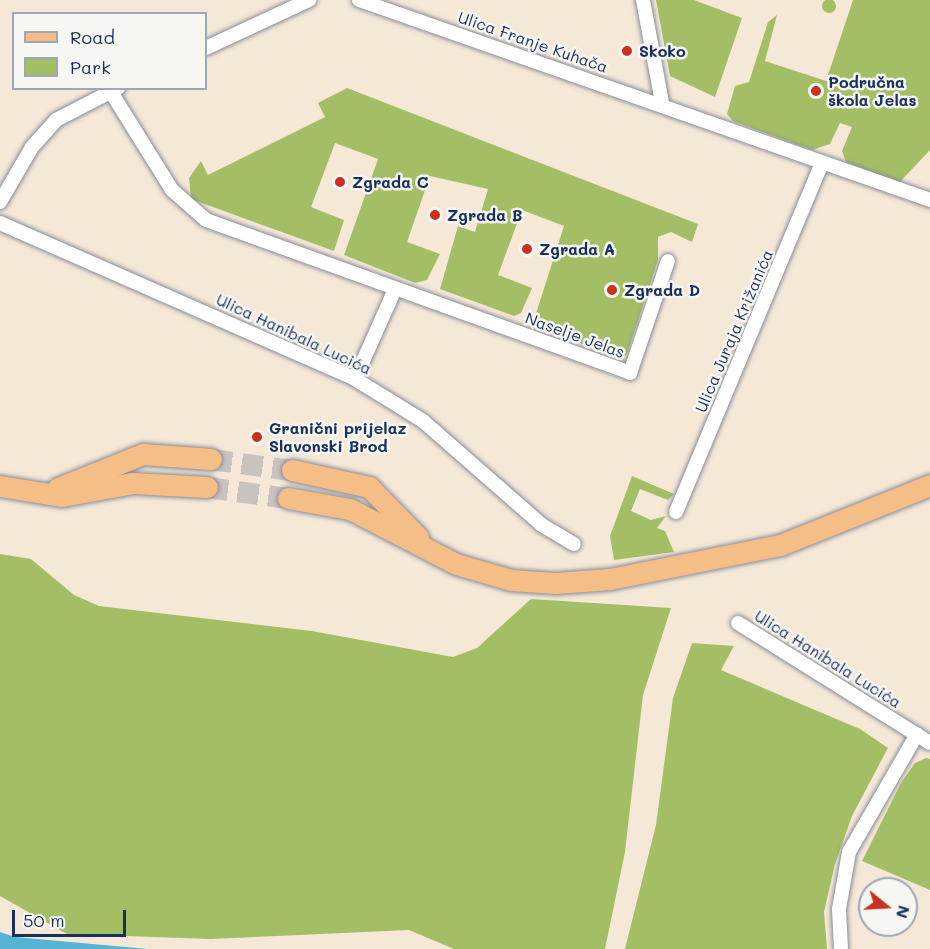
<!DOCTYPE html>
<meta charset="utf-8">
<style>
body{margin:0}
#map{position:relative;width:930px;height:949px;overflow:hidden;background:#f5e8d7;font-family:Mali,sans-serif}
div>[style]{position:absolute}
.green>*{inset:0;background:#a4be65}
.round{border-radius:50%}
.water>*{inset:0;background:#55b4d4}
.primary-tunnel>*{height:21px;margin-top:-10.5px;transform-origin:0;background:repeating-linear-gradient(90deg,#c9c3bf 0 21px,transparent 0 31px)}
.roads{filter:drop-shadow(0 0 2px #888c9a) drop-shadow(0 0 2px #888c9a)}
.street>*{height:14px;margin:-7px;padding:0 7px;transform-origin:7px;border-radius:7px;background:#fff}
.primary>*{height:21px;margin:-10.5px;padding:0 10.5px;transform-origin:10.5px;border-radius:10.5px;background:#f6be87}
.dots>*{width:16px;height:16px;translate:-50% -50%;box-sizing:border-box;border:3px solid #f6f6f2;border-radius:50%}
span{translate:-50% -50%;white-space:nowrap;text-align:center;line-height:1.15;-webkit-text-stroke:5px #f6f6f2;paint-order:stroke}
.street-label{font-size:16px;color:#1b2f5e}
.poi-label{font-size:16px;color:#1b2f5e;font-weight:700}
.left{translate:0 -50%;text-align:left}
.legend{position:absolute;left:12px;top:12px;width:195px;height:78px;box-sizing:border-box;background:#f6f6f2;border:2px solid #9ea6b7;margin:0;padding:8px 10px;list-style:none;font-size:18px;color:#1b2f5e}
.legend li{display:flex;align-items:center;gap:12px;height:30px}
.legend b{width:30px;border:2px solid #9ea6b7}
.north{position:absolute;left:858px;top:877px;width:60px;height:60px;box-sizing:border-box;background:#f6f6f2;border:2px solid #9ea6b7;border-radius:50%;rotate:108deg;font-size:16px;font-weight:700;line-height:24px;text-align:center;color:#1b2f5e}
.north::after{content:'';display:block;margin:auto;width:21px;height:27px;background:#c8321e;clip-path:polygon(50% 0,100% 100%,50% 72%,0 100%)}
.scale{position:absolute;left:12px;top:910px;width:114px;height:27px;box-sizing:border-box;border:3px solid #1b2f5e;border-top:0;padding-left:8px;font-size:18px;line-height:21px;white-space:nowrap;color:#1b2f5e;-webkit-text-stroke:4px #f6f6f2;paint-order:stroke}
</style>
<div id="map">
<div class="green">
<i class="round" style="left:822px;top:-1px;width:14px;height:14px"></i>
<i style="clip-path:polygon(656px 0,694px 0,742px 18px,715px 97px,670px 76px)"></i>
<i style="clip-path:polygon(853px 0,930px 0,930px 150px,899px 183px,846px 162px,842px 151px,852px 127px,840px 123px,830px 144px,812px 150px,733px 121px,727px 114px,735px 86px,749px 82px,768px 22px,777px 15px,765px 61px,826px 81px)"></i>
<i style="clip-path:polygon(347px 88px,698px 224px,692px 242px,671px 232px,658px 237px,658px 260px,627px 354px,622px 358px,532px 326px,564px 226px,522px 210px,498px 275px,532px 288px,521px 313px,514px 316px,440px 289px,458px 226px,475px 232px,488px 189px,430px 176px,407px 242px,440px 254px,427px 280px,415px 283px,344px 255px,378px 159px,335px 143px,311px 207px,344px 220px,334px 251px,191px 199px,189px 178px,201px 161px,208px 175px,325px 117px,318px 103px)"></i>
<i style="clip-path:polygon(632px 476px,674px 494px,668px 500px,640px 489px,631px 511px,651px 520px,666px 516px,657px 528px,665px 531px,674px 552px,614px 560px,610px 536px)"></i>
<i style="clip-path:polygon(0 554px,31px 559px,74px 595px,99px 606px,312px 631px,453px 657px,477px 648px,531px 599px,671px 608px,643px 695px,625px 852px,605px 949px,454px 949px,409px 930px,211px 939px,67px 934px,0 896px)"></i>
<i style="clip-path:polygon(692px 643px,734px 646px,721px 670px,860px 729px,888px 748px,852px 816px,835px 864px,824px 912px,827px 949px,625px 949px,656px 825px,673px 698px)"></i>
<i style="clip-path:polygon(926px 758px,930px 759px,930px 890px,862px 861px,901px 783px,915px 763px)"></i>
</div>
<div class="water">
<i style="clip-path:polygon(0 932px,15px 937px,148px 949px,0 949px)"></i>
</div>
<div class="primary-tunnel">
<i style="left:211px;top:459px;width:82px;rotate:7.7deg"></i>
<i style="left:207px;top:487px;width:82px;rotate:7.7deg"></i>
</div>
<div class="roads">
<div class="street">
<i style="left:359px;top:0;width:605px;rotate:19.3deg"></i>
<i style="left:643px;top:0;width:105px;rotate:79.5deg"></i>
<i style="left:206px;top:48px;width:114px;rotate:-25deg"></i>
<i style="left:111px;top:92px;width:115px;rotate:58.1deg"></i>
<i style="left:172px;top:190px;width:45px;rotate:41.4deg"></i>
<i style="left:206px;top:220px;width:451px;rotate:19.8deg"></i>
<i style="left:630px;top:373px;width:118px;rotate:-71.3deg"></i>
<i style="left:0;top:202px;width:64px;rotate:-59.8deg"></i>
<i style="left:32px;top:147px;width:36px;rotate:-48deg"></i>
<i style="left:56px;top:120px;width:70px;rotate:-27.3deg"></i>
<i style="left:0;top:223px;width:388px;rotate:23.7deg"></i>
<i style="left:355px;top:379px;width:80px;rotate:31.7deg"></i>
<i style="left:423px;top:421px;width:158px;rotate:41.2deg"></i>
<i style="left:542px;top:525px;width:37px;rotate:31deg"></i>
<i style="left:355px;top:379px;width:98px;rotate:-66deg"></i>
<i style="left:676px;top:512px;width:378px;rotate:-67.3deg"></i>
<i style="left:738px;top:623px;width:226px;rotate:32deg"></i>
<i style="left:841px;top:949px;width:40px;rotate:-92.9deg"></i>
<i style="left:839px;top:909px;width:58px;rotate:-80deg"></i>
<i style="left:849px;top:852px;width:136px;rotate:-60deg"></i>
</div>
<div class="primary">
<i style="left:292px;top:470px;width:79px;rotate:12.4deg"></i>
<i style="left:369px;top:487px;width:70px;rotate:45.6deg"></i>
<i style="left:0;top:486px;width:63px;rotate:9.2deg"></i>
<i style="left:62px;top:496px;width:71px;rotate:-10.5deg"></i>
<i style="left:132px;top:483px;width:75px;rotate:3.1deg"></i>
<i style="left:58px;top:488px;width:92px;rotate:-21.8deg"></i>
<i style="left:143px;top:454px;width:68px;rotate:4.2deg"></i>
<i style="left:288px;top:498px;width:63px;rotate:10.1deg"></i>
<i style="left:350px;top:509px;width:119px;rotate:27.4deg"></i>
<i style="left:456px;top:564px;width:57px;rotate:16.2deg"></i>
<i style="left:511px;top:580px;width:44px;rotate:3.9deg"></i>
<i style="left:555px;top:583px;width:55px;rotate:-4.2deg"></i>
<i style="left:610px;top:579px;width:173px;rotate:-11.3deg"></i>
<i style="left:780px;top:545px;width:162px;rotate:-21.8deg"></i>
</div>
</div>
<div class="dots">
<i style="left:627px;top:51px;background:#c8321e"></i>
<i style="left:816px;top:91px;background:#c8321e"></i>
<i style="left:340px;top:182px;background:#c8321e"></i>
<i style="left:435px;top:215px;background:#c8321e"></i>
<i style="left:527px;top:249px;background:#c8321e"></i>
<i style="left:612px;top:290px;background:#c8321e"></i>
<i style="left:257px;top:437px;background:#c8321e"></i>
</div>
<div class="street-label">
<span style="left:533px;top:42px;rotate:19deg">Ulica Franje Kuhača</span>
<span style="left:734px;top:331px;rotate:-67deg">Ulica Juraja Križanića</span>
<span style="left:294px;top:334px;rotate:25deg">Ulica Hanibala Lucića</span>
<span style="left:575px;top:335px;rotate:20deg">Naselje Jelas</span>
<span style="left:828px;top:659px;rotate:32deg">Ulica Hanibala Lucića</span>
</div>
<div class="poi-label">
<span class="left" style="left:639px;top:51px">Skoko</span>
<span class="left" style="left:828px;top:91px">Područna<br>škola Jelas</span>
<span class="left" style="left:352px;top:182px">Zgrada C</span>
<span class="left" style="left:447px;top:215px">Zgrada B</span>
<span class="left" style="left:539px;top:249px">Zgrada A</span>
<span class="left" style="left:624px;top:290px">Zgrada D</span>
<span class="left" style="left:269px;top:437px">Granični prijelaz<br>Slavonski Brod</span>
</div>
<ul class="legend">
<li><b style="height:8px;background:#f6be87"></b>Road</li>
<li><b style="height:16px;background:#a4be65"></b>Park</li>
</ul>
<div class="north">N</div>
<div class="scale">50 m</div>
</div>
